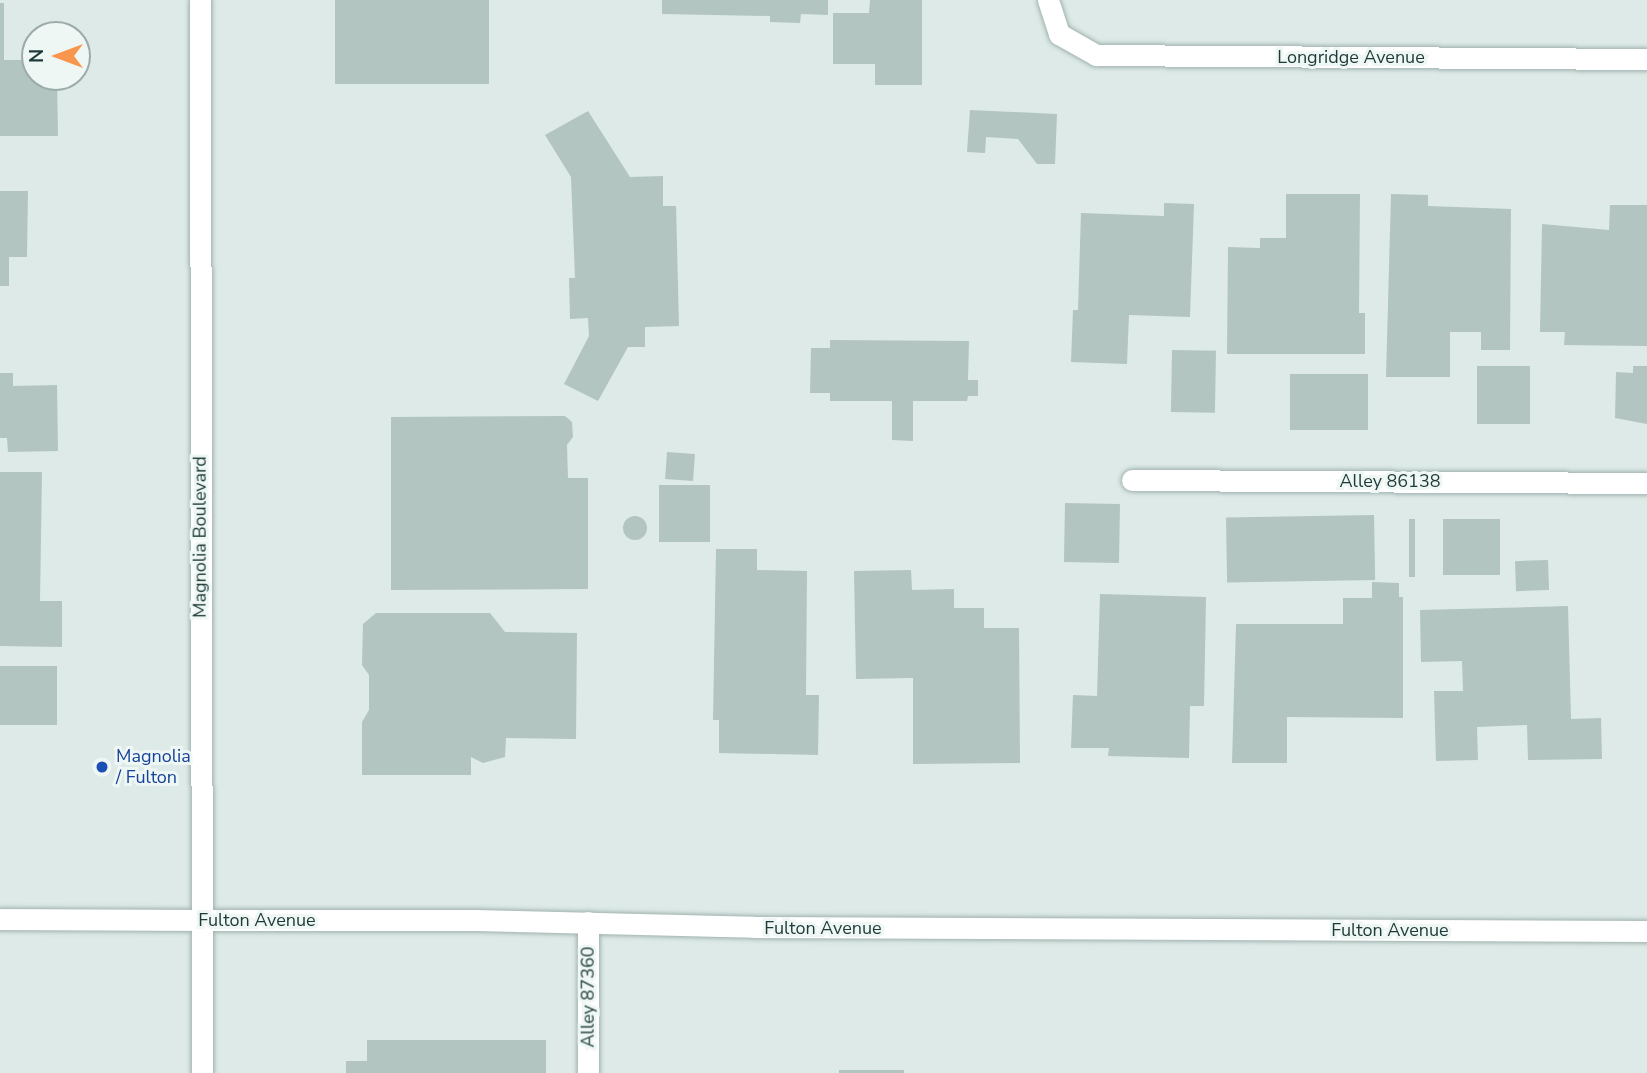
<!DOCTYPE html>
<style>
body{margin:0}
#map{position:relative;width:1647px;height:1073px;overflow:hidden;background:#ddeae7;font-family:"Nunito Sans",sans-serif}
div>[style]{position:absolute}
.building>*{inset:0;background:#b3c5c0;transform-origin:0 0}
.round{border-radius:50%}
.roads{filter:drop-shadow(0 0 2px #a0b2af) drop-shadow(0 0 2px #a0b2af)}
.service>*{height:21px;margin:-10.5px;padding:0 10.5px;transform-origin:10.5px;border-radius:10.5px;background:#fff}
.minor>*{height:21px;margin:-10.5px;padding:0 10.5px;transform-origin:10.5px;border-radius:10.5px;background:#fff}
.tertiary>*{height:21px;margin:-10.5px;padding:0 10.5px;transform-origin:10.5px;border-radius:10.5px;background:#fff}
.secondary>*{height:21px;margin:-10.5px;padding:0 10.5px;transform-origin:10.5px;border-radius:10.5px;background:#fff}
.dots>*{width:19px;height:19px;translate:-50% -50%;box-sizing:border-box;border:4px solid #eef7f4;border-radius:50%}
span{translate:-50% -50%;white-space:nowrap;text-align:center;line-height:1.15;-webkit-text-stroke:6px #eef7f4;paint-order:stroke}
.street-label{font-size:18px;color:#1e3a38}
.transit-label{font-size:18px;color:#164399}
.left{translate:0 -50%;text-align:left}
.north{position:absolute;left:21px;top:21px;width:70px;height:70px;box-sizing:border-box;background:#eef7f4;border:2px solid #9baba9;border-radius:50%;rotate:270deg;font-size:19px;font-weight:700;line-height:28px;text-align:center;color:#1e3a38}
.north::after{content:'';display:block;margin:auto;width:24px;height:32px;background:#f8964d;clip-path:polygon(50% 0,100% 100%,50% 72%,0 100%)}
</style>
<div id="map">
<div class="building">
<i style="left:335px;top:0;width:154px;height:84px"></i>
<i style="clip-path:polygon(662px 0,828px 0,828px 15px,801px 14px,800px 23px,770px 22px,770px 16px,662px 14px)"></i>
<i style="clip-path:polygon(870px 0,922px 0,922px 85px,875px 85px,875px 64px,833px 64px,833px 13px,869px 13px)"></i>
<i style="clip-path:polygon(0 3px,4px 3px,4px 60px,35px 60px,35px 77px,57px 77px,58px 136px,0 136px)"></i>
<i style="clip-path:polygon(970px 110px,1057px 114px,1055px 164px,1037px 164px,1018px 139px,986px 137px,985px 153px,967px 152px)"></i>
<i style="clip-path:polygon(588px 111px,630px 177px,663px 176px,663px 206px,676px 206px,679px 326px,645px 327px,645px 347px,628px 347px,598px 401px,564px 384px,589px 336px,588px 318px,570px 319px,569px 278px,575px 278px,571px 177px,545px 135px)"></i>
<i style="clip-path:polygon(0 191px,28px 191px,27px 257px,9px 257px,9px 286px,0 286px)"></i>
<i style="clip-path:polygon(1286px 194px,1360px 194px,1359px 313px,1365px 313px,1365px 354px,1227px 354px,1228px 247px,1260px 248px,1260px 238px,1286px 238px)"></i>
<i style="clip-path:polygon(1391px 194px,1428px 195px,1428px 206px,1511px 209px,1510px 350px,1481px 350px,1481px 332px,1450px 332px,1450px 377px,1386px 377px)"></i>
<i style="clip-path:polygon(1164px 203px,1194px 204px,1190px 317px,1129px 315px,1127px 364px,1071px 362px,1073px 310px,1078px 310px,1081px 213px,1164px 216px)"></i>
<i style="clip-path:polygon(1610px 205px,1647px 205px,1647px 346px,1564px 345px,1565px 332px,1540px 332px,1542px 224px,1609px 230px)"></i>
<i style="clip-path:polygon(830px 340px,969px 341px,968px 380px,978px 380px,978px 396px,968px 396px,967px 401px,913px 401px,913px 441px,892px 440px,892px 401px,830px 401px,830px 393px,810px 393px,811px 348px,830px 348px)"></i>
<i style="left:1172px;top:350px;width:44px;height:62px;rotate:1deg"></i>
<i style="left:1477px;top:366px;width:53px;height:58px"></i>
<i style="clip-path:polygon(1633px 366px,1647px 366px,1647px 424px,1615px 418px,1616px 372px,1633px 373px)"></i>
<i style="clip-path:polygon(0 373px,13px 373px,13px 386px,57px 385px,58px 451px,8px 452px,7px 438px,0 438px)"></i>
<i style="left:1290px;top:374px;width:78px;height:56px"></i>
<i style="clip-path:polygon(565px 416px,572px 422px,573px 437px,567px 445px,568px 478px,588px 478px,588px 589px,391px 590px,391px 417px)"></i>
<i style="left:667px;top:452px;width:28px;height:27px;rotate:4deg"></i>
<i style="clip-path:polygon(0 472px,42px 472px,40px 601px,62px 601px,62px 647px,0 646px)"></i>
<i style="left:659px;top:485px;width:51px;height:57px"></i>
<i style="left:1065px;top:503px;width:55px;height:59px;rotate:1deg"></i>
<i style="left:1374px;top:515px;width:65px;height:148px;rotate:89deg"></i>
<i class="round" style="left:623px;top:516px;width:24px;height:24px"></i>
<i style="left:1409px;top:519px;width:6px;height:58px"></i>
<i style="left:1443px;top:519px;width:57px;height:56px"></i>
<i style="clip-path:polygon(716px 549px,757px 549px,757px 570px,807px 571px,806px 695px,819px 695px,818px 755px,719px 753px,719px 720px,713px 720px)"></i>
<i style="left:1548px;top:560px;width:30px;height:33px;rotate:88deg"></i>
<i style="clip-path:polygon(911px 570px,912px 590px,954px 589px,954px 608px,984px 608px,984px 628px,1019px 628px,1020px 763px,913px 764px,913px 678px,856px 679px,854px 571px)"></i>
<i style="clip-path:polygon(1372px 582px,1399px 583px,1399px 597px,1403px 597px,1403px 718px,1287px 717px,1287px 763px,1232px 763px,1236px 624px,1343px 624px,1343px 598px,1372px 598px)"></i>
<i style="clip-path:polygon(1100px 594px,1206px 597px,1204px 706px,1190px 706px,1189px 758px,1108px 756px,1109px 748px,1071px 748px,1073px 695px,1097px 696px)"></i>
<i style="clip-path:polygon(1568px 606px,1571px 719px,1601px 718px,1602px 759px,1528px 760px,1527px 725px,1477px 727px,1478px 760px,1436px 761px,1434px 691px,1463px 691px,1462px 661px,1421px 662px,1420px 610px)"></i>
<i style="clip-path:polygon(376px 613px,490px 613px,505px 632px,577px 633px,576px 739px,506px 738px,505px 757px,483px 763px,471px 757px,471px 775px,362px 775px,362px 722px,369px 710px,369px 675px,362px 665px,363px 624px)"></i>
<i style="left:0;top:666px;width:57px;height:59px"></i>
<i style="clip-path:polygon(367px 1040px,546px 1040px,546px 1073px,346px 1073px,346px 1061px,367px 1061px)"></i>
<i style="left:839px;top:1070px;width:65px;height:3px"></i>
</div>
<div class="roads">
<div class="service">
<i style="left:1132px;top:480px;width:515px;rotate:0.33deg"></i>
<i style="left:588px;top:922px;width:151px;rotate:90deg"></i>
</div>
<div class="minor">
<i style="left:1048px;top:0;width:36px;rotate:72deg"></i>
<i style="left:1059px;top:34px;width:43px;rotate:29.6deg"></i>
<i style="left:1096px;top:55px;width:551px;rotate:0.42deg"></i>
</div>
<div class="tertiary">
<i style="left:200px;top:920px;width:275px"></i>
<i style="left:475px;top:920px;width:279px;rotate:1.4deg"></i>
<i style="left:754px;top:927px;width:893px;rotate:0.26deg"></i>
</div>
<div class="secondary">
<i style="left:200px;top:0;width:1073px;rotate:89.89deg"></i>
<i style="left:0;top:919px;width:200px;rotate:0.3deg"></i>
</div>
</div>
<div class="dots">
<i style="left:102px;top:767px;background:#1a4fb4"></i>
</div>
<div class="street-label">
<span style="left:1351px;top:57px">Longridge Avenue</span>
<span style="left:1390px;top:481px">Alley 86138</span>
<span style="left:200px;top:537px;rotate:-90deg">Magnolia Boulevard</span>
<span style="left:257px;top:920px">Fulton Avenue</span>
<span style="left:823px;top:928px">Fulton Avenue</span>
<span style="left:1390px;top:930px">Fulton Avenue</span>
<span style="left:588px;top:997px;rotate:-90deg">Alley 87360</span>
</div>
<div class="transit-label">
<span class="left" style="left:116px;top:767px">Magnolia<br>/ Fulton</span>
</div>
<div class="north">N</div>
</div>
